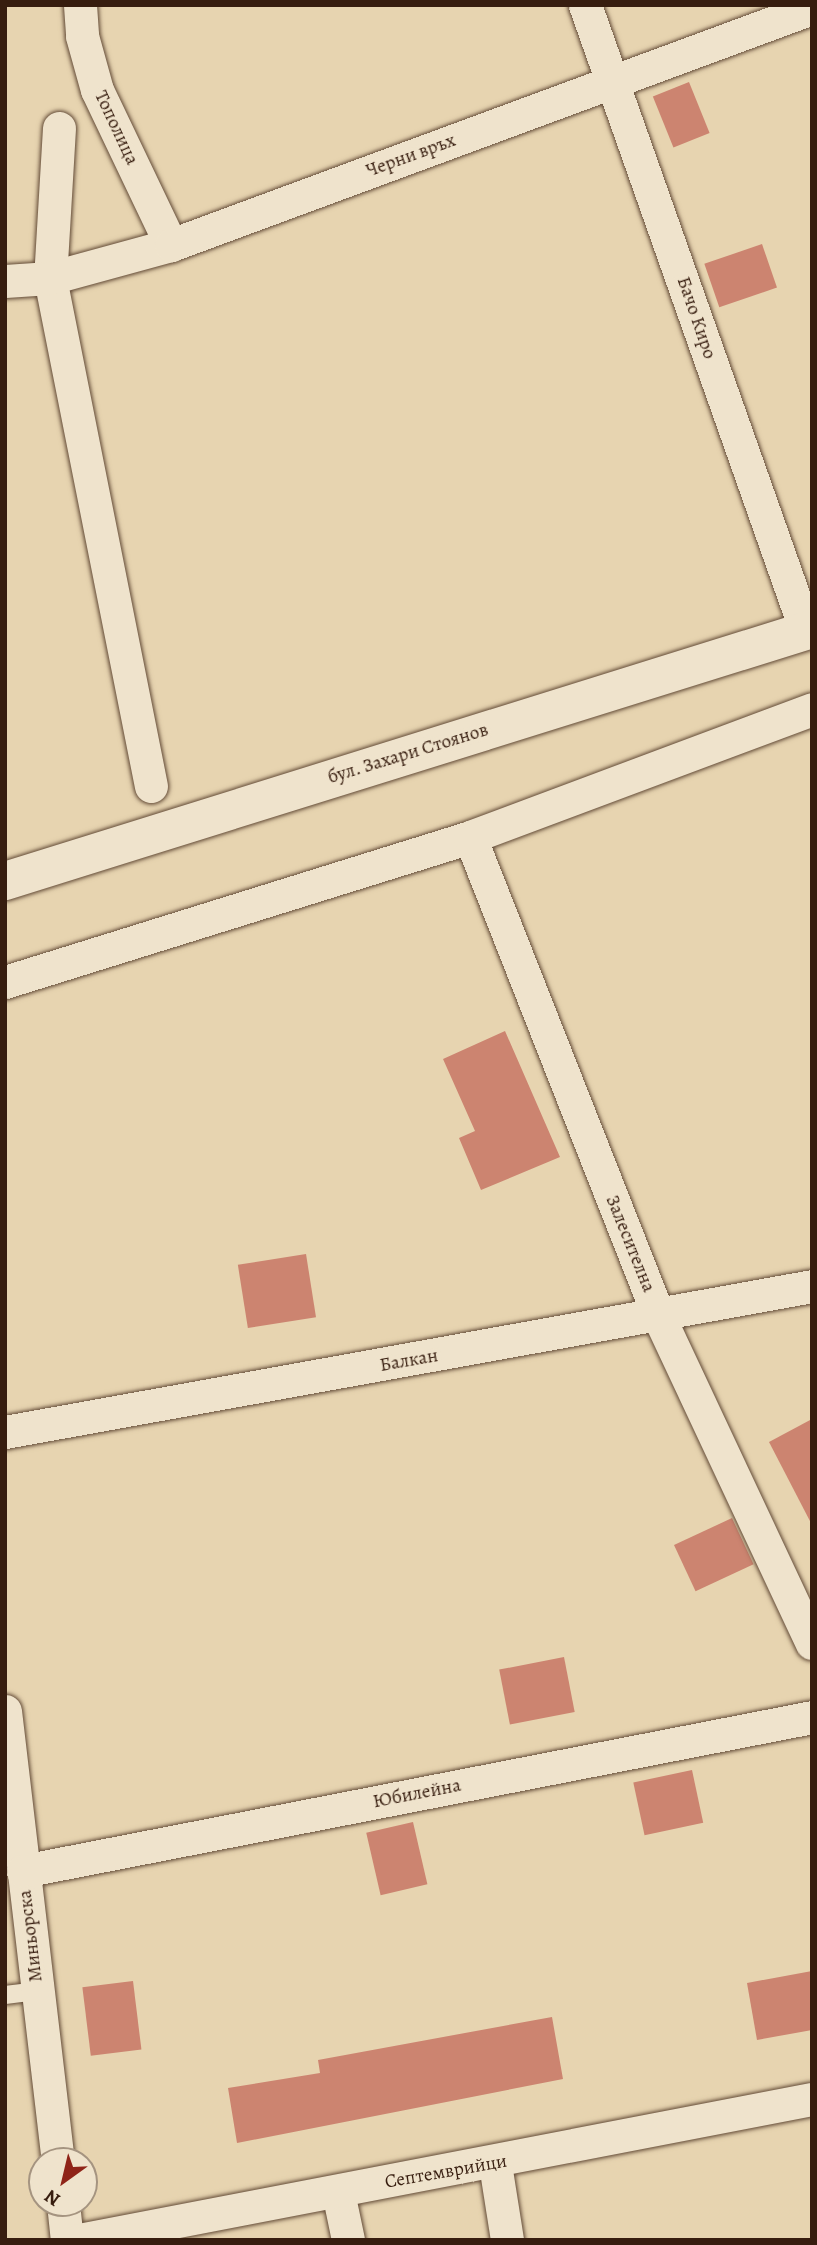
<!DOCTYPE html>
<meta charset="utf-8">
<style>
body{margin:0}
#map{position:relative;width:817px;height:2245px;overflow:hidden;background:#e7d4b0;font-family:Alegreya,serif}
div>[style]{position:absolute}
.building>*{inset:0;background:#cc8470;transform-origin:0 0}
.roads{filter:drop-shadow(0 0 2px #634b37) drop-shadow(0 0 2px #634b37)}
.lane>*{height:18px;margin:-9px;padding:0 9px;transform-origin:9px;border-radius:9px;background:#efe3cc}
.street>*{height:33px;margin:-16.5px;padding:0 16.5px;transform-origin:16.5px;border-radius:16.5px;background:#efe3cc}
.secondary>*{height:38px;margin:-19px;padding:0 19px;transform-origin:19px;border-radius:19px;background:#efe3cc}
span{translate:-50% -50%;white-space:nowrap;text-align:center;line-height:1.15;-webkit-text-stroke:7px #efe3cc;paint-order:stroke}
.street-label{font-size:19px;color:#371d0f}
.frame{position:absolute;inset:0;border:7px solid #371d0f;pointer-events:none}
.north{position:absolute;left:28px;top:2147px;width:70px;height:70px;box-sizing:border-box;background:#efe3cc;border:2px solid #a59480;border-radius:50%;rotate:214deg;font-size:19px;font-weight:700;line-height:28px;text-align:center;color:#371d0f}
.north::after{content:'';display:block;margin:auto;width:24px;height:32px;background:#8f2418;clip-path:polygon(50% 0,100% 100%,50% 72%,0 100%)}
</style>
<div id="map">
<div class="building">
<i style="left:689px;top:82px;width:55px;height:39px;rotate:68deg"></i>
<i style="left:762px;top:244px;width:46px;height:61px;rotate:71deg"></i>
<i style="clip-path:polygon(505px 1031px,560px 1157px,481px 1190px,459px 1138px,475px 1131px,443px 1059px)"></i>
<i style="left:306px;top:1254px;width:64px;height:69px;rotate:81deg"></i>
<i style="clip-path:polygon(812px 1419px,812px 1525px,769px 1442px)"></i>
<i style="left:732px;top:1518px;width:51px;height:64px;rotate:65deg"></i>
<i style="left:564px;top:1657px;width:56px;height:66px;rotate:79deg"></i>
<i style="left:692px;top:1770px;width:54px;height:60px;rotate:78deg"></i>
<i style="left:413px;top:1822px;width:64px;height:48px;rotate:77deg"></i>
<i style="clip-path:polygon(812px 1971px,812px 2030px,757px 2040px,747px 1983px)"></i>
<i style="left:133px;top:1981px;width:69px;height:51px;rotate:83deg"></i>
<i style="clip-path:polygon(552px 2017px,563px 2079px,237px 2143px,228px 2088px,320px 2073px,318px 2060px)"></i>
</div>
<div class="roads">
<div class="lane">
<i style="left:5px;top:1995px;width:32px;rotate:-7deg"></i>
</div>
<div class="street">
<i style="left:80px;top:5px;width:31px;rotate:86deg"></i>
<i style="left:82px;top:36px;width:56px;rotate:74.5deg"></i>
<i style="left:97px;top:90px;width:172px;rotate:64.5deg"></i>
<i style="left:585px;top:5px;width:664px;rotate:70.56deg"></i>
<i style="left:59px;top:128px;width:150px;rotate:93.4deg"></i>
<i style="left:50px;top:278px;width:518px;rotate:78.76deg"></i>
<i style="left:5px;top:281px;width:45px;rotate:-3.8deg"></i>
<i style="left:50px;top:278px;width:125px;rotate:-15.3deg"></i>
<i style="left:171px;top:245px;width:683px;rotate:-20.29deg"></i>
<i style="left:470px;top:837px;width:516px;rotate:68.51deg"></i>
<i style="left:659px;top:1317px;width:360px;rotate:64.9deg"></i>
<i style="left:5px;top:982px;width:487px;rotate:-17.3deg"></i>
<i style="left:470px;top:837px;width:365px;rotate:-20.5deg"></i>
<i style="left:5px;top:1432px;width:820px;rotate:-10.25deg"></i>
<i style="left:5px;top:1711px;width:453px;rotate:83.3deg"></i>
<i style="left:23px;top:1871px;width:804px;rotate:-11.04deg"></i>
<i style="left:495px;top:2164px;width:77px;rotate:81deg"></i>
<i style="left:338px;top:2192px;width:49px;rotate:78.2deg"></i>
<i style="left:63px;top:2203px;width:37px;rotate:84deg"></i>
<i style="left:79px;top:2240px;width:746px;rotate:-10.89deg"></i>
</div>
<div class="secondary">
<i style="left:5px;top:881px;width:845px;rotate:-17.34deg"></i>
</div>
</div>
<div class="street-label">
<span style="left:116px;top:128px;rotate:65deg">Тополица</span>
<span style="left:411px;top:156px;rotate:-20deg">Черни връх</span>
<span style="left:696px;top:318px;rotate:71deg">Бачо Киро</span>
<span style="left:408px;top:754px;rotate:-17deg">бул. Захари Стоянов</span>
<span style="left:630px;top:1244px;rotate:68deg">Залесителна</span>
<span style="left:409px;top:1361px;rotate:-10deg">Балкан</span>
<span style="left:417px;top:1794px;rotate:-11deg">Юбилейна</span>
<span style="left:31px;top:1936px;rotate:-97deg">Миньорска</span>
<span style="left:446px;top:2172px;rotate:-10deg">Септемврийци</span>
</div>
<div class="frame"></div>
<div class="north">N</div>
</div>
